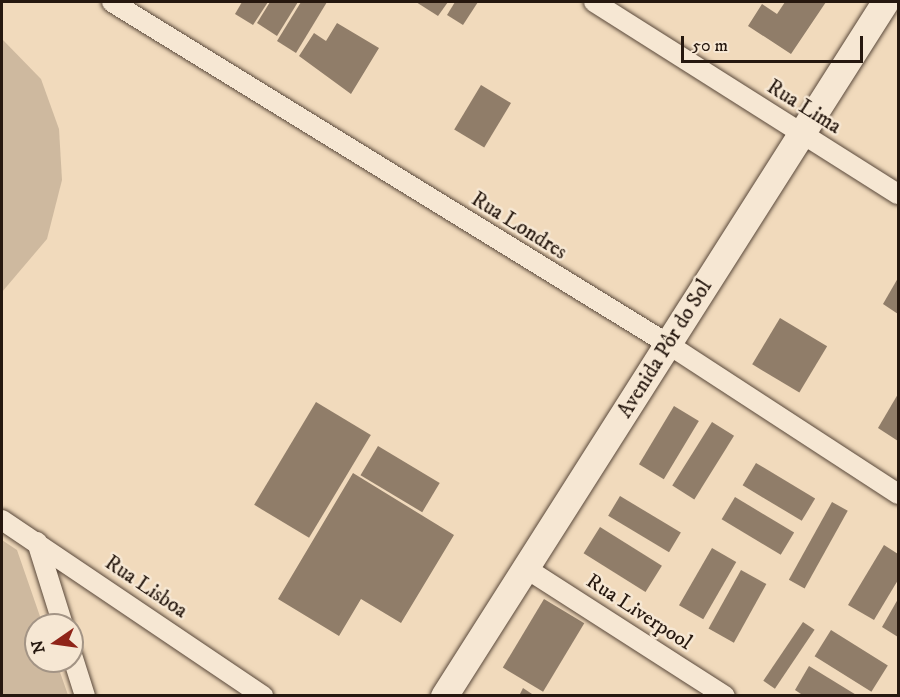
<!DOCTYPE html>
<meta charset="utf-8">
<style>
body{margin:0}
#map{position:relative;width:900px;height:697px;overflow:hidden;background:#f1dabc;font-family:"IM FELL DW Pica",serif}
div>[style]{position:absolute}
.green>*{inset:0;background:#ceb99f}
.building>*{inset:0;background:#907d69;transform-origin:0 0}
.roads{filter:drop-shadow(0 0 2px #59483a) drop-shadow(0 0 2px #59483a)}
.street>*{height:20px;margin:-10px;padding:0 10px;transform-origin:10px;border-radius:10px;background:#f6e7d3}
.secondary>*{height:27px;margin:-13.5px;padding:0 13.5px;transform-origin:13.5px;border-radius:13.5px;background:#f6e7d3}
span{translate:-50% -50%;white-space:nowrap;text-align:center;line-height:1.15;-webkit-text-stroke:5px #f6e7d3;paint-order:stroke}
.street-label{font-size:21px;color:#26180f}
.frame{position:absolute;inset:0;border:3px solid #26180f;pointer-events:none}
.north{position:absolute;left:24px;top:613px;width:60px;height:60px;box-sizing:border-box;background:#f6e7d3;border:2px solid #a39485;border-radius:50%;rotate:257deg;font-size:16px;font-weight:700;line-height:24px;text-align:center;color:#26180f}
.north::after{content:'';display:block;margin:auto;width:21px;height:27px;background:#8f2418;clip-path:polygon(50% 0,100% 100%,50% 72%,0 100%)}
.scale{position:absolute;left:681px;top:36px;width:182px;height:27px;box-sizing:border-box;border:3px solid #26180f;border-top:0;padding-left:8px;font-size:18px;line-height:21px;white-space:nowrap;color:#26180f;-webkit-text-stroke:4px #f6e7d3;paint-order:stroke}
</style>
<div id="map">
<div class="green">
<i style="clip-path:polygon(2px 39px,41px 79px,59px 129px,62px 180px,47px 239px,2px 292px)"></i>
<i style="clip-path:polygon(2px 540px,17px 550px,43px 625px,36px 625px,36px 661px,56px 661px,68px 695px,2px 695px)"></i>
</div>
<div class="building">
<i style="clip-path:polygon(242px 2px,268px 2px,253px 25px,235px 14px)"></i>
<i style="clip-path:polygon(270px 2px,298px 2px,277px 36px,257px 23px)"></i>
<i style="clip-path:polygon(301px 2px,327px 2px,296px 53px,277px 41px)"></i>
<i style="clip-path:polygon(416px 2px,448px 2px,438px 16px)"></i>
<i style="clip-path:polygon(455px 2px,478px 2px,463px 25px,447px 15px)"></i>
<i style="clip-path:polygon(785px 2px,826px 2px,791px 54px,748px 26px,762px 4px,777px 14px)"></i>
<i style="clip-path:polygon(337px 23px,379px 48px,351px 94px,299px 56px,314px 33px,326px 41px)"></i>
<i style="left:481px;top:85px;width:35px;height:52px;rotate:31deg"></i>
<i style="clip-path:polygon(898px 278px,898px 314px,883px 304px)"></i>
<i style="left:780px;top:318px;width:55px;height:54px;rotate:31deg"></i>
<i style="clip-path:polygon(898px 394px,898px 441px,878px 428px)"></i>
<i style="left:316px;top:402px;width:64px;height:120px;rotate:31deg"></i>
<i style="left:674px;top:406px;width:29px;height:68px;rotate:31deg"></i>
<i style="left:712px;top:422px;width:26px;height:75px;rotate:32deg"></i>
<i style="left:378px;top:446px;width:72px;height:34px;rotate:31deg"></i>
<i style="left:756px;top:463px;width:69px;height:26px;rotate:31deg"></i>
<i style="clip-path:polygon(353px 473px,454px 535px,401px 623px,361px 599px,339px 636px,278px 599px)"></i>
<i style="left:620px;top:496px;width:71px;height:23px;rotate:31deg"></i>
<i style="left:735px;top:497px;width:69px;height:26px;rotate:31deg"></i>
<i style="left:832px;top:502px;width:18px;height:89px;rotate:29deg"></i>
<i style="left:600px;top:527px;width:73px;height:31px;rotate:32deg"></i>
<i style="clip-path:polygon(884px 545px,898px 554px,898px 580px,874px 620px,848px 605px)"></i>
<i style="left:712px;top:548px;width:28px;height:66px;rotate:30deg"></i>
<i style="left:741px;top:570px;width:29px;height:67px;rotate:29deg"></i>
<i style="left:544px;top:599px;width:47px;height:80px;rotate:31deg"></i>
<i style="clip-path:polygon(898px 599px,898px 637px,882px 627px)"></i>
<i style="left:803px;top:622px;width:14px;height:71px;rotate:34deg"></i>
<i style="left:831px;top:630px;width:67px;height:31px;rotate:32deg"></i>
<i style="clip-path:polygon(809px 666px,858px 696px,804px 696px,795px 690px)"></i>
<i style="clip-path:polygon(523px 688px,535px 696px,519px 696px)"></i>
</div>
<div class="roads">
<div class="street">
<i style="left:112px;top:2px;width:653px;rotate:31.6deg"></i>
<i style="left:668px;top:344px;width:275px;rotate:33.1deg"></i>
<i style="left:594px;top:2px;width:360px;rotate:32.3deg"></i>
<i style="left:2px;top:520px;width:315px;rotate:34deg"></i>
<i style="left:37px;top:542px;width:87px;rotate:72.6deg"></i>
<i style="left:527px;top:569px;width:235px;rotate:32.7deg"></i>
<i style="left:72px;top:655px;width:43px;rotate:72.4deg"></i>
</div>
<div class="secondary">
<i style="left:444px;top:696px;width:822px;rotate:-57.57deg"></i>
</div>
</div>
<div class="street-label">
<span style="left:804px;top:107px;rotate:32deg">Rua Lima</span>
<span style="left:519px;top:226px;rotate:32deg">Rua Londres</span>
<span style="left:665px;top:349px;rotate:-58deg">Avenida Pôr do Sol</span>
<span style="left:146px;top:587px;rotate:34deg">Rua Lisboa</span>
<span style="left:639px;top:612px;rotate:33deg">Rua Liverpool</span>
</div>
<div class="frame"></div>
<div class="north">N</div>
<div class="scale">50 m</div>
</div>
